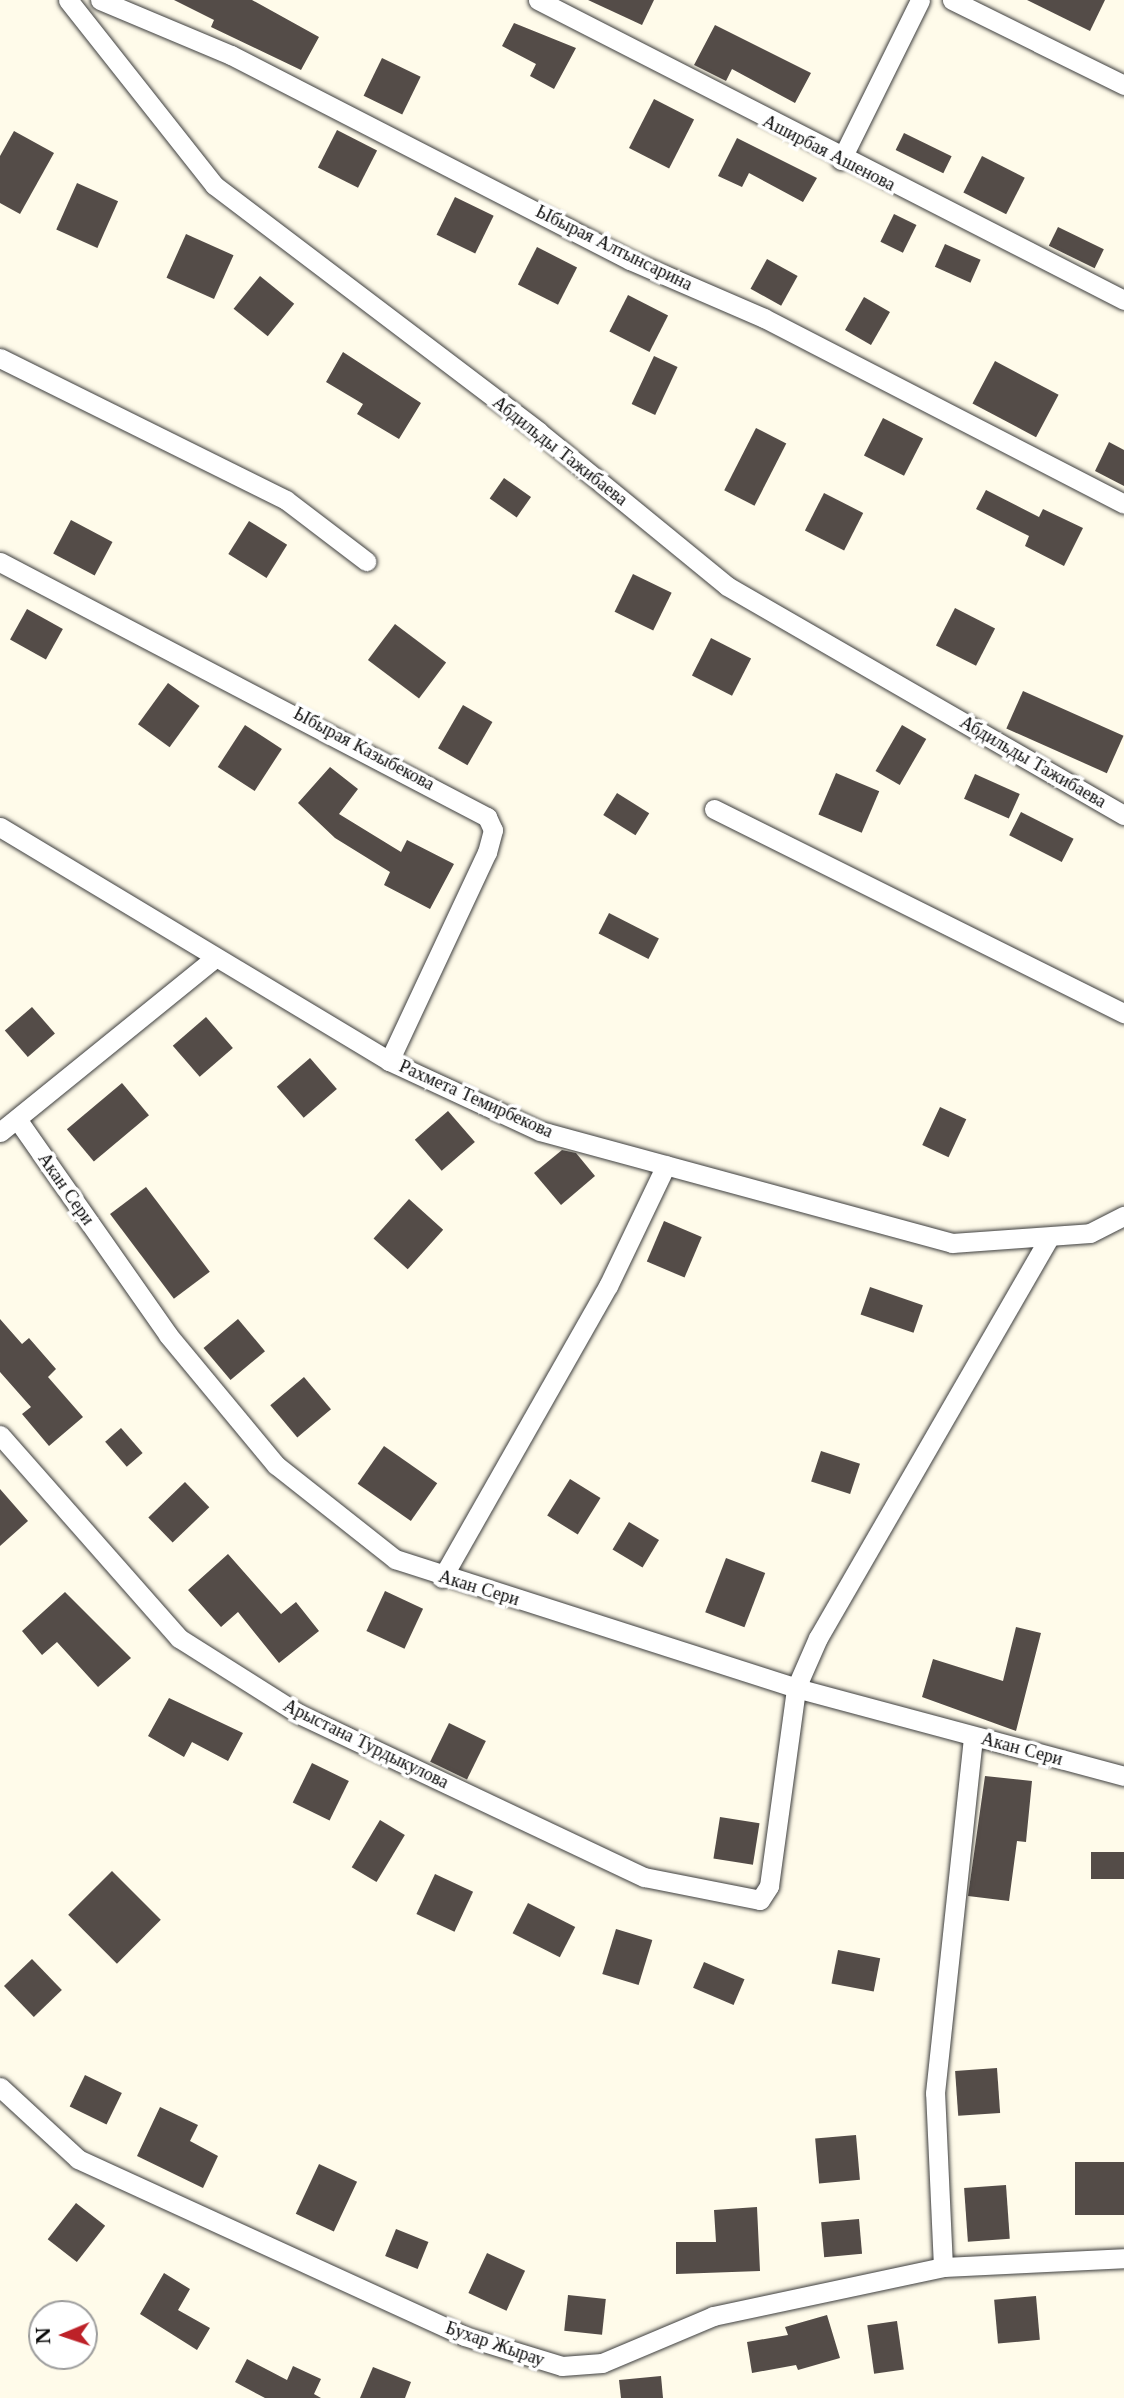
<!DOCTYPE html>
<meta charset="utf-8">
<style>
body{margin:0}
#map{position:relative;width:1124px;height:2398px;overflow:hidden;background:#fffbea;font-family:"Libre Baskerville",serif}
div>[style]{position:absolute}
.building>*{inset:0;background:#544c48;transform-origin:0 0}
.roads{filter:drop-shadow(0 0 2px #3e3e3e) drop-shadow(0 0 2px #3e3e3e)}
.minor>*{height:19px;margin:-9.5px;padding:0 9.5px;transform-origin:9.5px;border-radius:9.5px;background:#fff}
span{translate:-50% -50%;white-space:nowrap;text-align:center;line-height:1.15;-webkit-text-stroke:7px #fff;paint-order:stroke}
.street-label{font-size:18px;color:#0b0b0b}
.north{position:absolute;left:28px;top:2300px;width:70px;height:70px;box-sizing:border-box;background:#fff;border:2px solid #9d9d9d;border-radius:50%;rotate:268deg;font-size:19px;font-weight:700;line-height:28px;text-align:center;color:#0b0b0b}
.north::after{content:'';display:block;margin:auto;width:24px;height:32px;background:#bd2128;clip-path:polygon(50% 0,100% 100%,50% 72%,0 100%)}
</style>
<div id="map">
<div class="building">
<i style="clip-path:polygon(174px 0,252px 0,319px 37px,301px 70px,211px 27px,214px 20px)"></i>
<i style="clip-path:polygon(588px 0,654px 0,642px 25px)"></i>
<i style="clip-path:polygon(1027px 0,1105px 0,1090px 31px)"></i>
<i style="clip-path:polygon(514px 23px,576px 48px,554px 89px,530px 76px,536px 64px,502px 46px)"></i>
<i style="clip-path:polygon(715px 25px,811px 73px,795px 103px,732px 69px,726px 81px,694px 65px)"></i>
<i style="left:382px;top:58px;width:43px;height:42px;rotate:26deg"></i>
<i style="left:654px;top:99px;width:45px;height:55px;rotate:27deg"></i>
<i style="left:337px;top:130px;width:45px;height:42px;rotate:27deg"></i>
<i style="clip-path:polygon(14px 131px,54px 153px,20px 214px,0 203px,0 156px)"></i>
<i style="left:904px;top:133px;width:53px;height:19px;rotate:26deg"></i>
<i style="clip-path:polygon(737px 138px,817px 178px,803px 202px,749px 173px,742px 187px,718px 176px)"></i>
<i style="left:982px;top:156px;width:48px;height:41px;rotate:27deg"></i>
<i style="left:77px;top:183px;width:45px;height:51px;rotate:24deg"></i>
<i style="left:455px;top:197px;width:43px;height:42px;rotate:26deg"></i>
<i style="left:894px;top:214px;width:25px;height:31px;rotate:26deg"></i>
<i style="left:1058px;top:227px;width:51px;height:21px;rotate:26deg"></i>
<i style="left:186px;top:234px;width:52px;height:48px;rotate:24deg"></i>
<i style="left:945px;top:244px;width:39px;height:25px;rotate:24deg"></i>
<i style="left:537px;top:247px;width:45px;height:42px;rotate:27deg"></i>
<i style="left:767px;top:259px;width:35px;height:34px;rotate:29deg"></i>
<i style="left:260px;top:276px;width:44px;height:42px;rotate:39deg"></i>
<i style="left:628px;top:295px;width:45px;height:41px;rotate:27deg"></i>
<i style="left:864px;top:297px;width:30px;height:38px;rotate:30deg"></i>
<i style="clip-path:polygon(343px 352px,421px 403px,399px 439px,357px 414px,363px 404px,326px 382px)"></i>
<i style="left:654px;top:356px;width:26px;height:53px;rotate:25deg"></i>
<i style="left:995px;top:361px;width:72px;height:48px;rotate:28deg"></i>
<i style="left:883px;top:418px;width:45px;height:42px;rotate:27deg"></i>
<i style="left:756px;top:428px;width:34px;height:70px;rotate:27deg"></i>
<i style="clip-path:polygon(1109px 442px,1124px 450px,1124px 486px,1095px 471px)"></i>
<i style="left:504px;top:478px;width:33px;height:25px;rotate:35deg"></i>
<i style="clip-path:polygon(986px 490px,1039px 517px,1043px 509px,1083px 528px,1064px 566px,1025px 546px,1029px 536px,976px 509px)"></i>
<i style="left:824px;top:493px;width:44px;height:42px;rotate:27deg"></i>
<i style="left:71px;top:520px;width:47px;height:38px;rotate:28deg"></i>
<i style="left:249px;top:521px;width:45px;height:39px;rotate:32deg"></i>
<i style="left:633px;top:574px;width:43px;height:42px;rotate:26deg"></i>
<i style="left:955px;top:608px;width:45px;height:42px;rotate:27deg"></i>
<i style="left:27px;top:609px;width:41px;height:35px;rotate:29deg"></i>
<i style="left:395px;top:624px;width:64px;height:45px;rotate:37deg"></i>
<i style="left:711px;top:638px;width:45px;height:42px;rotate:27deg"></i>
<i style="left:168px;top:683px;width:39px;height:51px;rotate:36deg"></i>
<i style="left:1023px;top:691px;width:110px;height:41px;rotate:24deg"></i>
<i style="left:463px;top:705px;width:34px;height:50px;rotate:30deg"></i>
<i style="left:245px;top:725px;width:44px;height:50px;rotate:33deg"></i>
<i style="left:902px;top:725px;width:28px;height:53px;rotate:30deg"></i>
<i style="clip-path:polygon(330px 767px,358px 789px,339px 814px,401px 852px,407px 840px,454px 864px,430px 909px,384px 885px,390px 872px,335px 838px,298px 803px)"></i>
<i style="left:836px;top:773px;width:47px;height:45px;rotate:23deg"></i>
<i style="left:975px;top:774px;width:49px;height:27px;rotate:24deg"></i>
<i style="left:617px;top:793px;width:38px;height:26px;rotate:32deg"></i>
<i style="left:1021px;top:812px;width:59px;height:26px;rotate:27deg"></i>
<i style="left:609px;top:913px;width:56px;height:23px;rotate:27deg"></i>
<i style="left:32px;top:1007px;width:35px;height:36px;rotate:49deg"></i>
<i style="left:206px;top:1017px;width:41px;height:44px;rotate:49deg"></i>
<i style="left:310px;top:1058px;width:41px;height:44px;rotate:49deg"></i>
<i style="left:122px;top:1083px;width:42px;height:72px;rotate:50deg"></i>
<i style="left:940px;top:1107px;width:29px;height:42px;rotate:25deg"></i>
<i style="left:448px;top:1111px;width:41px;height:44px;rotate:49deg"></i>
<i style="clip-path:polygon(562px 1150px,576px 1153px,595px 1176px,561px 1205px,534px 1173px)"></i>
<i style="left:146px;top:1187px;width:106px;height:45px;rotate:53deg"></i>
<i style="left:409px;top:1199px;width:46px;height:53px;rotate:42deg"></i>
<i style="left:664px;top:1221px;width:41px;height:44px;rotate:23deg"></i>
<i style="left:870px;top:1287px;width:56px;height:29px;rotate:19deg"></i>
<i style="clip-path:polygon(0 1319px,22px 1344px,29px 1338px,56px 1369px,48px 1377px,83px 1417px,49px 1446px,22px 1414px,31px 1407px,0 1372px)"></i>
<i style="left:238px;top:1319px;width:42px;height:45px;rotate:50deg"></i>
<i style="left:304px;top:1377px;width:42px;height:44px;rotate:50deg"></i>
<i style="left:121px;top:1428px;width:33px;height:21px;rotate:49deg"></i>
<i style="left:384px;top:1446px;width:65px;height:46px;rotate:35deg"></i>
<i style="left:821px;top:1451px;width:41px;height:32px;rotate:18deg"></i>
<i style="left:570px;top:1479px;width:36px;height:43px;rotate:32deg"></i>
<i style="left:185px;top:1482px;width:35px;height:51px;rotate:46deg"></i>
<i style="clip-path:polygon(0 1489px,28px 1521px,0 1546px)"></i>
<i style="left:629px;top:1522px;width:35px;height:32px;rotate:31deg"></i>
<i style="clip-path:polygon(228px 1554px,281px 1614px,296px 1602px,319px 1631px,279px 1663px,238px 1612px,221px 1627px,188px 1590px)"></i>
<i style="left:726px;top:1558px;width:42px;height:58px;rotate:21deg"></i>
<i style="left:385px;top:1591px;width:42px;height:44px;rotate:25deg"></i>
<i style="clip-path:polygon(65px 1592px,131px 1658px,98px 1687px,57px 1642px,42px 1655px,22px 1631px)"></i>
<i style="clip-path:polygon(1016px 1627px,1041px 1633px,1016px 1731px,922px 1697px,933px 1659px,1003px 1681px)"></i>
<i style="clip-path:polygon(169px 1698px,243px 1733px,228px 1761px,192px 1742px,184px 1757px,148px 1736px)"></i>
<i style="left:449px;top:1723px;width:41px;height:43px;rotate:26deg"></i>
<i style="left:312px;top:1763px;width:41px;height:44px;rotate:26deg"></i>
<i style="clip-path:polygon(985px 1776px,1032px 1781px,1026px 1842px,1017px 1841px,1009px 1901px,968px 1896px)"></i>
<i style="left:720px;top:1817px;width:40px;height:42px;rotate:9deg"></i>
<i style="left:380px;top:1820px;width:29px;height:55px;rotate:31deg"></i>
<i style="left:1124px;top:1852px;width:27px;height:33px;rotate:90deg"></i>
<i style="left:112px;top:1871px;width:69px;height:62px;rotate:45deg"></i>
<i style="left:435px;top:1874px;width:42px;height:44px;rotate:25deg"></i>
<i style="left:528px;top:1903px;width:53px;height:34px;rotate:27deg"></i>
<i style="left:616px;top:1929px;width:38px;height:47px;rotate:17deg"></i>
<i style="left:838px;top:1950px;width:43px;height:34px;rotate:11deg"></i>
<i style="left:32px;top:1959px;width:43px;height:39px;rotate:46deg"></i>
<i style="left:704px;top:1962px;width:44px;height:28px;rotate:23deg"></i>
<i style="left:997px;top:2068px;width:45px;height:42px;rotate:86deg"></i>
<i style="left:85px;top:2075px;width:41px;height:35px;rotate:26deg"></i>
<i style="clip-path:polygon(160px 2107px,198px 2125px,190px 2141px,218px 2156px,203px 2188px,137px 2156px)"></i>
<i style="left:856px;top:2135px;width:45px;height:41px;rotate:85deg"></i>
<i style="left:1075px;top:2162px;width:49px;height:53px"></i>
<i style="left:319px;top:2164px;width:42px;height:55px;rotate:25deg"></i>
<i style="left:1006px;top:2185px;width:54px;height:42px;rotate:86deg"></i>
<i style="left:76px;top:2203px;width:37px;height:46px;rotate:38deg"></i>
<i style="clip-path:polygon(757px 2207px,760px 2271px,676px 2274px,676px 2242px,716px 2242px,714px 2210px)"></i>
<i style="left:859px;top:2219px;width:35px;height:38px;rotate:85deg"></i>
<i style="left:396px;top:2229px;width:35px;height:29px;rotate:22deg"></i>
<i style="left:487px;top:2253px;width:42px;height:44px;rotate:25deg"></i>
<i style="clip-path:polygon(164px 2273px,190px 2289px,178px 2310px,210px 2328px,197px 2350px,140px 2314px)"></i>
<i style="left:568px;top:2295px;width:38px;height:36px;rotate:6deg"></i>
<i style="left:1036px;top:2296px;width:44px;height:42px;rotate:85deg"></i>
<i style="clip-path:polygon(827px 2315px,840px 2358px,798px 2370px,796px 2365px,752px 2373px,747px 2342px,788px 2335px,785px 2327px)"></i>
<i style="left:897px;top:2321px;width:49px;height:30px;rotate:82deg"></i>
<i style="clip-path:polygon(247px 2359px,287px 2380px,293px 2366px,321px 2379px,314px 2394px,321px 2398px,265px 2398px,235px 2382px)"></i>
<i style="clip-path:polygon(373px 2367px,411px 2382px,405px 2398px,360px 2398px)"></i>
<i style="clip-path:polygon(661px 2376px,663px 2398px,621px 2398px,619px 2380px)"></i>
</div>
<div class="roads">
<div class="minor">
<i style="left:68px;top:0;width:236px;rotate:51.7deg"></i>
<i style="left:214px;top:185px;width:408px;rotate:37.2deg"></i>
<i style="left:539px;top:432px;width:243px;rotate:39.3deg"></i>
<i style="left:727px;top:586px;width:458px;rotate:30deg"></i>
<i style="left:100px;top:0;width:142px;rotate:22.8deg"></i>
<i style="left:231px;top:55px;width:449px;rotate:27.2deg"></i>
<i style="left:630px;top:260px;width:146px;rotate:23.4deg"></i>
<i style="left:764px;top:318px;width:405px;rotate:27.3deg"></i>
<i style="left:538px;top:0;width:658px;rotate:27.11deg"></i>
<i style="left:952px;top:0;width:192px;rotate:26.3deg"></i>
<i style="left:841px;top:160px;width:178px;rotate:-63.7deg"></i>
<i style="left:0;top:358px;width:319px;rotate:26.4deg"></i>
<i style="left:286px;top:500px;width:101px;rotate:37.3deg"></i>
<i style="left:0;top:562px;width:550px;rotate:27.64deg"></i>
<i style="left:487px;top:817px;width:14px;rotate:65deg"></i>
<i style="left:493px;top:830px;width:23px;rotate:105deg"></i>
<i style="left:487px;top:852px;width:231px;rotate:115.1deg"></i>
<i style="left:714px;top:809px;width:458px;rotate:26.5deg"></i>
<i style="left:0;top:827px;width:454px;rotate:31deg"></i>
<i style="left:389px;top:1061px;width:166px;rotate:24.9deg"></i>
<i style="left:540px;top:1131px;width:427px;rotate:15.2deg"></i>
<i style="left:952px;top:1243px;width:138px;rotate:-4.1deg"></i>
<i style="left:1090px;top:1233px;width:38px;rotate:-27deg"></i>
<i style="left:17px;top:1119px;width:264px;rotate:55deg"></i>
<i style="left:168px;top:1335px;width:169px;rotate:50.3deg"></i>
<i style="left:276px;top:1465px;width:152px;rotate:38.3deg"></i>
<i style="left:395px;top:1559px;width:421px;rotate:17.8deg"></i>
<i style="left:796px;top:1688px;width:340px;rotate:15deg"></i>
<i style="left:0;top:1132px;width:277px;rotate:-39deg"></i>
<i style="left:0;top:1435px;width:271px;rotate:48.6deg"></i>
<i style="left:179px;top:1638px;width:142px;rotate:32.3deg"></i>
<i style="left:299px;top:1714px;width:382px;rotate:25.3deg"></i>
<i style="left:644px;top:1877px;width:118px;rotate:11.2deg"></i>
<i style="left:760px;top:1900px;width:17px;rotate:-57deg"></i>
<i style="left:769px;top:1886px;width:200px;rotate:-82.2deg"></i>
<i style="left:796px;top:1688px;width:55px;rotate:-66.3deg"></i>
<i style="left:818px;top:1638px;width:461px;rotate:-60deg"></i>
<i style="left:442px;top:1578px;width:336px;rotate:-60.4deg"></i>
<i style="left:608px;top:1286px;width:134px;rotate:-64.4deg"></i>
<i style="left:0;top:2087px;width:106px;rotate:42.7deg"></i>
<i style="left:78px;top:2159px;width:425px;rotate:24.6deg"></i>
<i style="left:464px;top:2336px;width:102px;rotate:17deg"></i>
<i style="left:562px;top:2366px;width:40px;rotate:-4.3deg"></i>
<i style="left:602px;top:2363px;width:121px;rotate:-22.9deg"></i>
<i style="left:713px;top:2316px;width:235px;rotate:-12deg"></i>
<i style="left:943px;top:2267px;width:181px;rotate:-2.8deg"></i>
<i style="left:943px;top:2267px;width:174px;rotate:-92.6deg"></i>
<i style="left:935px;top:2093px;width:358px;rotate:-83.9deg"></i>
</div>
</div>
<div class="street-label">
<span style="left:829px;top:153px;rotate:27deg">Аширбая Ашенова</span>
<span style="left:614px;top:248px;rotate:26deg">Ыбырая Алтынсарина</span>
<span style="left:560px;top:451px;rotate:38deg">Абдильды Тажибаева</span>
<span style="left:364px;top:749px;rotate:28deg">Ыбырая Казыбекова</span>
<span style="left:1033px;top:762px;rotate:30deg">Абдильды Тажибаева</span>
<span style="left:476px;top:1099px;rotate:24deg">Рахмета Темирбекова</span>
<span style="left:66px;top:1189px;rotate:55deg">Акан Сери</span>
<span style="left:479px;top:1588px;rotate:17deg">Акан Сери</span>
<span style="left:366px;top:1744px;rotate:26deg">Арыстана Турдыкулова</span>
<span style="left:1022px;top:1749px;rotate:15deg">Акан Сери</span>
<span style="left:495px;top:2344px;rotate:19deg">Бухар Жырау</span>
</div>
<div class="north">N</div>
</div>
